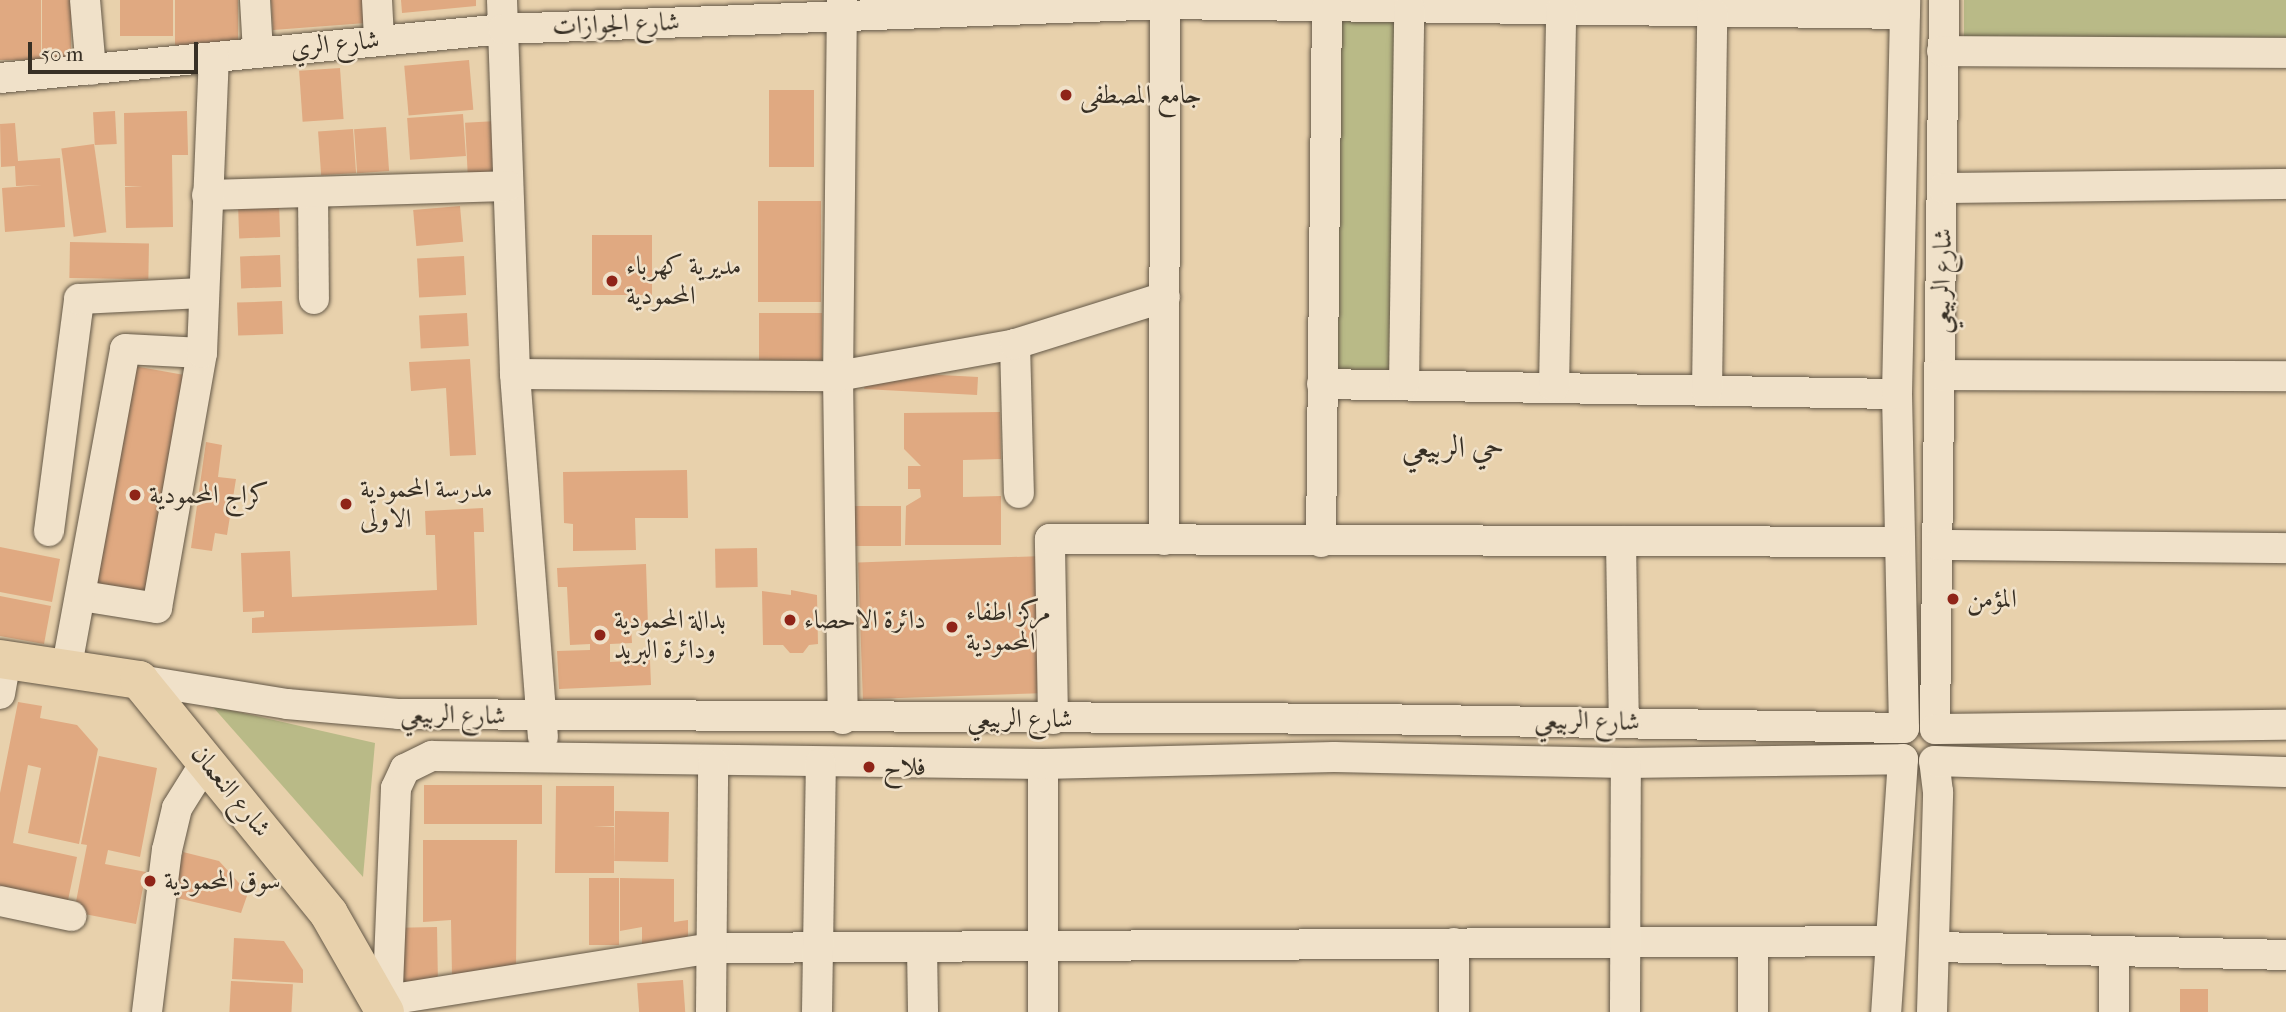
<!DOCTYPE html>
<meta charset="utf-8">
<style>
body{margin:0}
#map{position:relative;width:2286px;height:1012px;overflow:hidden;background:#e8d1ac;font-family:"IM FELL French Canon",Amiri,serif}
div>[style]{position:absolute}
.green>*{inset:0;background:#b9ba87;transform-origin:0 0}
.building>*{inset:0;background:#e0a981;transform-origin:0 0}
.roads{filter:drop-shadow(0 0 2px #645847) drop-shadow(0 0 2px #645847)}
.minor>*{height:30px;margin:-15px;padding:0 15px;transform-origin:15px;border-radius:15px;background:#f0e1c9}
.major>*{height:38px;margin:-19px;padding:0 19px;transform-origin:19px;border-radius:19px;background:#e8d1ac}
.dots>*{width:19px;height:19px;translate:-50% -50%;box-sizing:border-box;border:4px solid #f0e1c9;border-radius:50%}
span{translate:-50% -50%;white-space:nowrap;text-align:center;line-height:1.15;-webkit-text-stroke:5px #f0e1c9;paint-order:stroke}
.street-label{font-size:26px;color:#383025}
.poi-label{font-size:26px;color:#383025}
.left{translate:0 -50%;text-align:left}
.quarter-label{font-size:30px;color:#383025}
.scale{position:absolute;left:28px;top:42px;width:170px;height:32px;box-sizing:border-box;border:4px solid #383025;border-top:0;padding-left:9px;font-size:21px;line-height:24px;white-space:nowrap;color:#383025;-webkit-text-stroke:5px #f0e1c9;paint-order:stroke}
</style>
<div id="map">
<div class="green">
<i style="left:1964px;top:0;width:322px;height:43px"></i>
<i style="left:1327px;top:7px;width:82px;height:377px;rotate:1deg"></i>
<i style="clip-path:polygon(212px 706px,375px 743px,363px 877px)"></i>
</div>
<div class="building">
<i style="left:0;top:0;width:41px;height:60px"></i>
<i style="left:42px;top:0;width:29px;height:57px"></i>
<i style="left:120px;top:0;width:53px;height:36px"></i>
<i style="left:175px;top:0;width:63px;height:45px"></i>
<i style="clip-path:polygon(271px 0,364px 0,366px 23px,273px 30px)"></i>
<i style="clip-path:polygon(401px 0,476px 0,476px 6px,402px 13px)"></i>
<i style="left:469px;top:60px;width:50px;height:65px;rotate:85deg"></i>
<i style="left:340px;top:68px;width:51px;height:41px;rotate:86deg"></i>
<i style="left:769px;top:90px;width:45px;height:77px"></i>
<i style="left:115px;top:111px;width:33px;height:22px;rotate:87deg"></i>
<i style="clip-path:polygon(187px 111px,188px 155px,172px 155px,173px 227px,126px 228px,125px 187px,143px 187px,125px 186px,124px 113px)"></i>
<i style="left:463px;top:114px;width:42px;height:56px;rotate:86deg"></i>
<i style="left:497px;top:121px;width:54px;height:32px;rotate:87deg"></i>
<i style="clip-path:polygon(15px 123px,18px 161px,60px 158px,65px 227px,5px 232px,2px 188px,42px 185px,16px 186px,15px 166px,1px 167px,0 124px)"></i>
<i style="left:386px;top:127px;width:44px;height:32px;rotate:86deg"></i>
<i style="left:353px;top:129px;width:44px;height:35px;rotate:86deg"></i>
<i style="left:94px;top:144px;width:89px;height:33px;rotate:82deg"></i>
<i style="left:758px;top:201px;width:63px;height:101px"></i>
<i style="left:279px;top:203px;width:34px;height:41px;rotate:88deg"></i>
<i style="left:460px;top:206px;width:36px;height:47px;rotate:85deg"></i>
<i style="left:592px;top:235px;width:60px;height:60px"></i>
<i style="left:70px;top:242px;width:79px;height:36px;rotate:1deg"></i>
<i style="left:280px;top:255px;width:32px;height:40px;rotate:88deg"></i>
<i style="left:464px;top:256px;width:39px;height:47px;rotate:87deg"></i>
<i style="left:282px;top:301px;width:33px;height:45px;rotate:88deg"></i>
<i style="left:467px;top:313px;width:33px;height:48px;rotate:87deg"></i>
<i style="left:822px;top:313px;width:47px;height:63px;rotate:90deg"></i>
<i style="clip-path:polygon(470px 359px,476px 455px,450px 456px,446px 388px,411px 391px,409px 362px)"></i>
<i style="left:134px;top:366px;width:54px;height:222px;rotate:10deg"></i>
<i style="left:978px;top:377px;width:18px;height:113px;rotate:93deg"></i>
<i style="clip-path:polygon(1000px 412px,1001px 459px,963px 460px,963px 497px,1001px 496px,1001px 545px,905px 545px,906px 506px,921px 497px,920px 489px,908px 489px,908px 466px,921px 466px,904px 449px,904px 413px)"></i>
<i style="clip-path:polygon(206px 442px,222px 445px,218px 477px,236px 479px,227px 535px,215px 533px,212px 551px,191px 548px)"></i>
<i style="clip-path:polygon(687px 470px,688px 518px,635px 518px,636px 550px,573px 551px,573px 524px,564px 523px,563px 472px)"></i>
<i style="left:901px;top:506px;width:40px;height:51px;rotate:90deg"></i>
<i style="clip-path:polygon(483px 508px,484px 532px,474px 532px,477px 625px,252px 633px,252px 618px,264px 617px,264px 611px,243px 612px,241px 553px,290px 551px,292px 597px,437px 590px,435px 535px,426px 535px,425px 511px)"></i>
<i style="clip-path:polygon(0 547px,60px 559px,52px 602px,0 592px)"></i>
<i style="left:757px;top:548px;width:39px;height:42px;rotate:89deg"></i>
<i style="left:1043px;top:556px;width:137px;height:185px;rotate:88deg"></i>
<i style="clip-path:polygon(646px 564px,648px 626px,631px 626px,632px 643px,610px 644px,610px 662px,650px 660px,651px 685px,559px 689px,557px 651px,590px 650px,590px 644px,570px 645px,567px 587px,558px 587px,557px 568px)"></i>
<i style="clip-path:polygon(791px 590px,817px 595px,818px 644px,809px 645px,803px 653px,790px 653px,783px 645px,763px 645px,762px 591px,791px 595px)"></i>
<i style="clip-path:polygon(0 596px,51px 606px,44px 644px,0 636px)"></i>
<i style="clip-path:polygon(18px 702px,42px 706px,40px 718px,77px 725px,98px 749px,79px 844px,28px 833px,41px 768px,28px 765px,13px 843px,77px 857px,66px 910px,0 897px,0 793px)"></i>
<i style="clip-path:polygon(99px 756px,157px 768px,140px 857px,108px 850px,105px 864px,146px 872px,136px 924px,74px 912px,87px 845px,81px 844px)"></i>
<i style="left:424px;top:785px;width:118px;height:39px"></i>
<i style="clip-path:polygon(556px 786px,614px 786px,614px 826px,593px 827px,614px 827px,614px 873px,555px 873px)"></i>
<i style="left:615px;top:811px;width:54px;height:50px;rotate:1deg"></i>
<i style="clip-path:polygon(423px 840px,517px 840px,516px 971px,452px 976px,451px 920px,423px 922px)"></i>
<i style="clip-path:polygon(183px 852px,219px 861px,248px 893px,241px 913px,173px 897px)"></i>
<i style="left:589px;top:878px;width:30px;height:67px"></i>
<i style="clip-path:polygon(620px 878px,674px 879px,674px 922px,688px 920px,688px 946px,642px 953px,642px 927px,620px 931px)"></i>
<i style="left:437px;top:927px;width:58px;height:38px;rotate:89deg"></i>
<i style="clip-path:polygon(234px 938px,284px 941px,303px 970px,303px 983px,232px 979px)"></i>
<i style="left:683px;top:980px;width:32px;height:46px;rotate:86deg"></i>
<i style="left:231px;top:981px;width:62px;height:31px;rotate:3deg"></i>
<i style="left:2180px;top:989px;width:28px;height:23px"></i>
</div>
<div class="roads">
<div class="minor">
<i style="left:85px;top:0;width:70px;rotate:85.1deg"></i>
<i style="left:255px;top:0;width:52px;rotate:86.7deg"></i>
<i style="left:377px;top:0;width:39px;rotate:87deg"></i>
<i style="left:502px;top:0;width:374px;rotate:88deg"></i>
<i style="left:515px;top:374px;width:364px;rotate:85.6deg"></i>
<i style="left:842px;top:0;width:376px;rotate:90.6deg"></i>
<i style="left:838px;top:376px;width:343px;rotate:89.2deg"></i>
<i style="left:1944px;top:0;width:729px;rotate:90.71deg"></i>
<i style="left:1935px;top:729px;width:351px;rotate:-0.7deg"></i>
<i style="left:1942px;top:51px;width:344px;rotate:0.3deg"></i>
<i style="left:0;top:78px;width:505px;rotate:-5.56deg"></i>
<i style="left:503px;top:29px;width:662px;rotate:-2.16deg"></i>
<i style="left:1165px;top:4px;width:740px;rotate:0.77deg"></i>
<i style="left:1943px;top:188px;width:343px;rotate:-0.7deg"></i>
<i style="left:313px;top:192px;width:107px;rotate:89.5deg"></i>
<i style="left:207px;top:195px;width:301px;rotate:-1.7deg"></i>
<i style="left:1015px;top:344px;width:149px;rotate:88.5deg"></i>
<i style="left:515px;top:374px;width:323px;rotate:0.4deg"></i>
<i style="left:838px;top:376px;width:180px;rotate:-10.2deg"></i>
<i style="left:1015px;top:344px;width:157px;rotate:-17.4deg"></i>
<i style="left:1940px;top:375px;width:346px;rotate:0.2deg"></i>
<i style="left:1322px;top:384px;width:575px;rotate:1deg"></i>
<i style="left:1404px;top:385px;width:377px;rotate:-89.2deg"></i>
<i style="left:1554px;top:387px;width:377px;rotate:-88.9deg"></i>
<i style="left:1707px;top:391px;width:379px;rotate:-89.2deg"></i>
<i style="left:49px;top:531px;width:234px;rotate:-82.6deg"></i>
<i style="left:79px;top:299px;width:124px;rotate:-2.8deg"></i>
<i style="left:1164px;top:540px;width:536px;rotate:-89.89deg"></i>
<i style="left:1621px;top:541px;width:181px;rotate:89.1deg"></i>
<i style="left:1321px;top:542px;width:535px;rotate:-89.36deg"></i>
<i style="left:1938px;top:545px;width:348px;rotate:0.5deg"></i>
<i style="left:82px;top:596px;width:76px;rotate:9.1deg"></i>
<i style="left:157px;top:608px;width:259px;rotate:-80deg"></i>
<i style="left:66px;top:671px;width:327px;rotate:-79.6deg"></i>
<i style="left:125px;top:349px;width:77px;rotate:3deg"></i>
<i style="left:202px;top:353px;width:296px;rotate:-87.7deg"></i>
<i style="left:139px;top:680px;width:150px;rotate:9.2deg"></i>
<i style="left:287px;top:704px;width:111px;rotate:5.1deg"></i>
<i style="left:398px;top:714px;width:974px;rotate:0.29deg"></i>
<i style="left:1372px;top:719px;width:532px;rotate:0.97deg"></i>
<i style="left:1904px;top:728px;width:334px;rotate:-91.2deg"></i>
<i style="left:1897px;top:394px;width:394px;rotate:-88.8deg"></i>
<i style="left:0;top:694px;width:34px;rotate:-80deg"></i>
<i style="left:1053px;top:719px;width:180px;rotate:-91deg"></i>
<i style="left:1050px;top:539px;width:848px;rotate:0.2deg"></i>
<i style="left:1043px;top:764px;width:248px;rotate:90deg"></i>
<i style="left:0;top:901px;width:73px;rotate:11.9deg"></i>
<i style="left:1454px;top:943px;width:69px;rotate:90deg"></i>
<i style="left:922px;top:947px;width:65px;rotate:89.1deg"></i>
<i style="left:1936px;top:947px;width:350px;rotate:1.3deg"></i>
<i style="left:388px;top:1000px;width:327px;rotate:-9.1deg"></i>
<i style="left:711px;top:948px;width:1177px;rotate:-0.34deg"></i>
<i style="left:147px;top:1012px;width:163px;rotate:-83deg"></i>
<i style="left:167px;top:850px;width:43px;rotate:-76.6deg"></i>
<i style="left:177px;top:808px;width:57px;rotate:-58deg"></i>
<i style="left:387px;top:1012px;width:224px;rotate:-87.7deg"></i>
<i style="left:396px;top:788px;width:21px;rotate:-65deg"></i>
<i style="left:405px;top:769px;width:30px;rotate:-26deg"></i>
<i style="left:432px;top:756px;width:611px;rotate:0.75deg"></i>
<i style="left:1043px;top:764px;width:291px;rotate:-1.4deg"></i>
<i style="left:1334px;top:757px;width:292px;rotate:1.2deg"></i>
<i style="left:1626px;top:763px;width:277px;rotate:-0.8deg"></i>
<i style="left:1903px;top:759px;width:254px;rotate:93.8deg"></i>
<i style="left:711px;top:1012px;width:250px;rotate:-89.5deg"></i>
<i style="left:817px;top:1012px;width:249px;rotate:-89.1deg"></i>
<i style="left:1625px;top:1012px;width:249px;rotate:-89.8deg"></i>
<i style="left:1753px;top:1012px;width:70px;rotate:-90deg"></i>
<i style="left:1932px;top:1012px;width:220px;rotate:-88.4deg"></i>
<i style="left:1938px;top:792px;width:31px;rotate:-97deg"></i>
<i style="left:1934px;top:761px;width:352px;rotate:1.8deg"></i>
<i style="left:2114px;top:1012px;width:59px;rotate:-90deg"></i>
</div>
<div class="major">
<i style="left:0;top:659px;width:141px;rotate:8.6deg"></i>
<i style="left:139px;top:680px;width:301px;rotate:50.9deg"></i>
<i style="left:329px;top:914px;width:113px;rotate:60.3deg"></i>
</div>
</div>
<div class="dots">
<i style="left:1066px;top:95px;background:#8f2418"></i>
<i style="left:612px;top:281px;background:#8f2418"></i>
<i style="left:135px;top:495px;background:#8f2418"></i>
<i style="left:346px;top:504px;background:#8f2418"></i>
<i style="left:1953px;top:599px;background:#8f2418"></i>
<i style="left:790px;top:620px;background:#8f2418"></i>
<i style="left:952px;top:627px;background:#8f2418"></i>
<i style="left:600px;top:635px;background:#8f2418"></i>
<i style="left:869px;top:767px;background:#8f2418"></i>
<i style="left:150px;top:881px;background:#8f2418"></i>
</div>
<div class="street-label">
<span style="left:616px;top:24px;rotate:-2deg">شارع الجوازات</span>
<span style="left:335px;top:44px;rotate:-6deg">شارع الري</span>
<span style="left:1942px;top:281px;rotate:-89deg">شارع الربيعي</span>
<span style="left:453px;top:715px;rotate:1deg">شارع الربيعي</span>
<span style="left:1020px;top:719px">شارع الربيعي</span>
<span style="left:1587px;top:721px;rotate:1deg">شارع الربيعي</span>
<span style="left:231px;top:791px;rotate:51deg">شارع النعمان</span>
</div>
<div class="poi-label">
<span class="left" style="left:1080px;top:95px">جامع المصطفى</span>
<span class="left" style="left:626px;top:281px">مديرية كهرباء<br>المحمودية</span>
<span class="left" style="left:360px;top:504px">مدرسة المحمودية<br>الاولى</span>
<span class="left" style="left:149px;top:495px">كراج المحمودية</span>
<span class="left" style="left:1967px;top:599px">المؤمن</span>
<span class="left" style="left:966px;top:627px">مركز اطفاء<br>المحمودية</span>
<span class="left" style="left:614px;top:635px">بدالة المحمودية<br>ودائرة البريد</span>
<span class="left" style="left:804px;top:620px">دائرة الاحصاء</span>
<span class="left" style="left:883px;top:767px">فلاح</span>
<span class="left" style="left:164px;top:881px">سوق المحمودية</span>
</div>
<div class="quarter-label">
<span style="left:1453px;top:448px">حي الربيعي</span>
</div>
<div class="scale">50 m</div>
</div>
